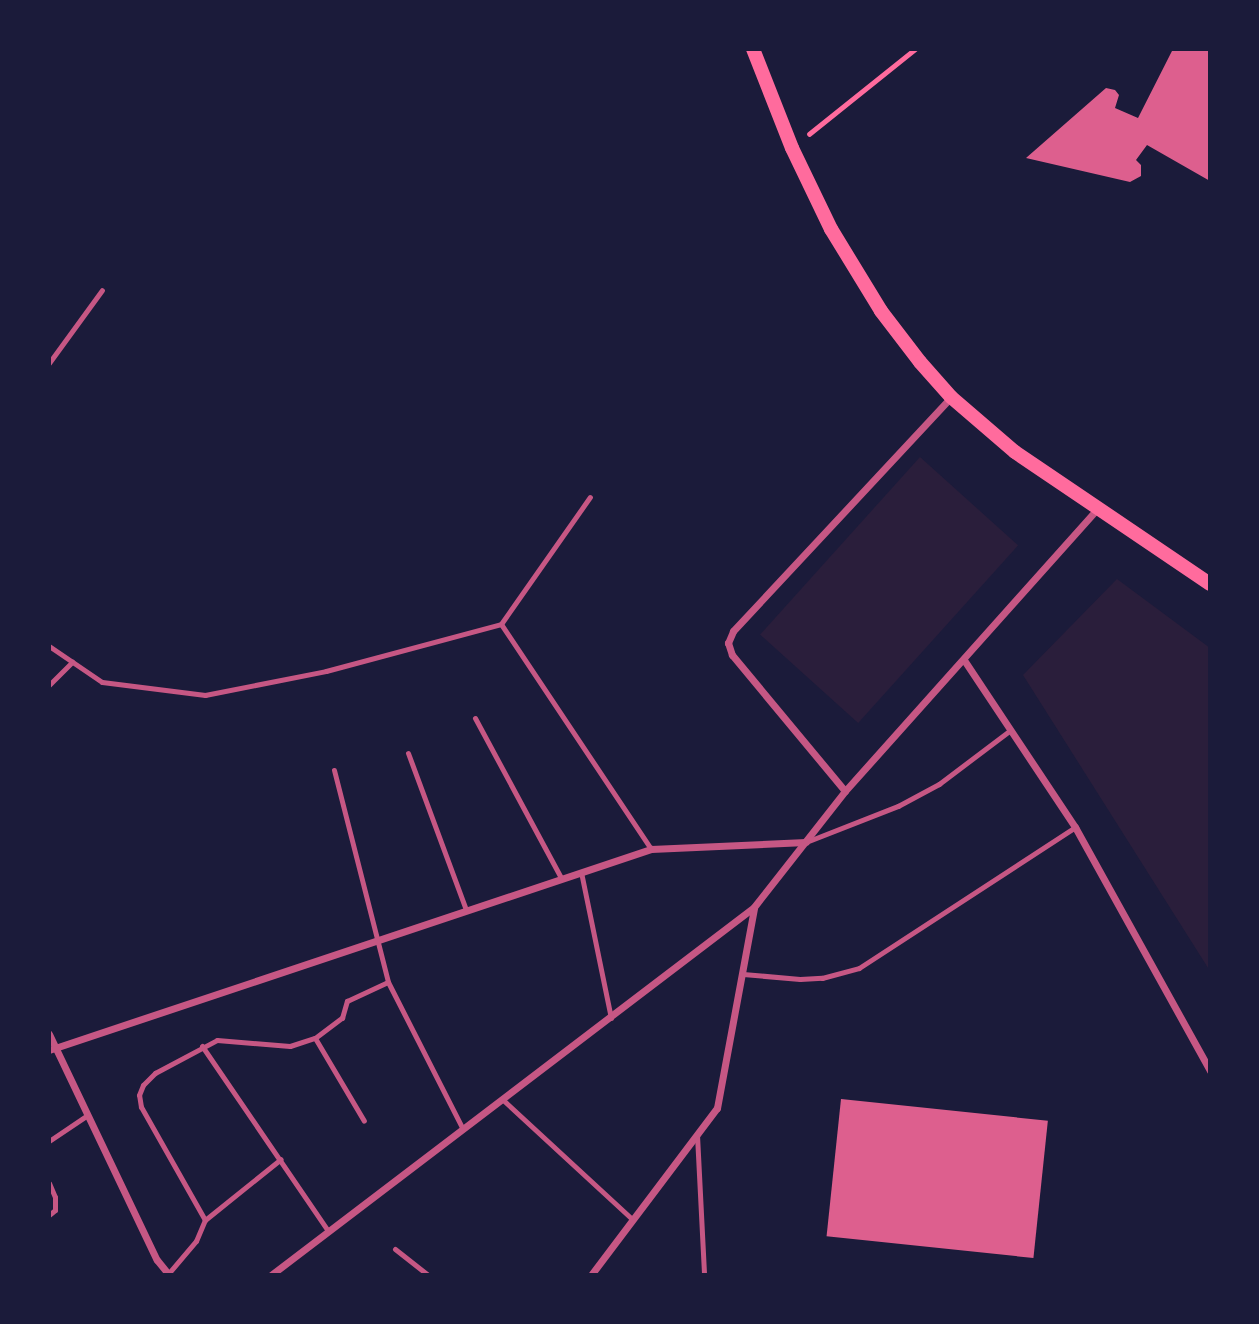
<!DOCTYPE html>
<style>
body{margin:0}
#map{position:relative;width:1259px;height:1324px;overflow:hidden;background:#1b1b3a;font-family:"Space Grotesk",sans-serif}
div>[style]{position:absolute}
.green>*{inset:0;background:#2a1e3b;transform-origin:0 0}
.building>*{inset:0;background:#dd5f8e;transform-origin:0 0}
.path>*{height:4.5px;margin:-2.25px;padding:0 2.25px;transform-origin:2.25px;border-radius:2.25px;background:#ff6b9d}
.service>*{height:5px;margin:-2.5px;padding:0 2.5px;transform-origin:2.5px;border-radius:2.5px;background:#c65784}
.minor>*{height:7px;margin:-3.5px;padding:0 3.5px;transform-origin:3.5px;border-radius:3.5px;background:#c65784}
.secondary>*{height:14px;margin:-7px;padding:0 7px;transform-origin:7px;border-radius:7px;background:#ff6b9d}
span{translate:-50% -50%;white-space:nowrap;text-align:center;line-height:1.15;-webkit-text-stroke:7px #1b1b3a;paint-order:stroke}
.frame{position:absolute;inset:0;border:51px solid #1b1b3a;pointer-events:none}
</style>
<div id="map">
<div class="green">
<i style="left:920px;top:457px;width:132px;height:239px;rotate:42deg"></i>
<i style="clip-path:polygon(1117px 579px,1210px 648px,1210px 971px,1023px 675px)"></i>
</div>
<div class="building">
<i style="clip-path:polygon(1173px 49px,1210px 49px,1210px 181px,1147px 145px,1136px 160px,1141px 165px,1141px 176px,1130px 182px,1026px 158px,1106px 88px,1115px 90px,1119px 95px,1115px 108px,1138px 118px)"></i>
<i style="left:841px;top:1099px;width:208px;height:138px;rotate:6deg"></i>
</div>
<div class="path">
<i style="left:809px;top:134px;width:136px;rotate:-38.7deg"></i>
</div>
<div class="service">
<i style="left:49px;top:363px;width:90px;rotate:-54deg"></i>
<i style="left:501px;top:624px;width:270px;rotate:56.3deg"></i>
<i style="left:49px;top:646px;width:64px;rotate:34.2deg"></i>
<i style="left:102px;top:682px;width:104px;rotate:7.2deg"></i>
<i style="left:205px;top:695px;width:123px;rotate:-11.2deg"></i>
<i style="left:326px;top:671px;width:181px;rotate:-15deg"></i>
<i style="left:501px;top:624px;width:155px;rotate:-55deg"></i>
<i style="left:49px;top:685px;width:33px;rotate:-45deg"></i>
<i style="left:475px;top:718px;width:182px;rotate:61.7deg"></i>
<i style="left:408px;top:753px;width:167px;rotate:69.7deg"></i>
<i style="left:334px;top:770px;width:219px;rotate:75.7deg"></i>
<i style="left:388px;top:982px;width:165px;rotate:63deg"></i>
<i style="left:806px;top:842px;width:99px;rotate:-21.4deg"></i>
<i style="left:898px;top:806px;width:47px;rotate:-28.2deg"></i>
<i style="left:939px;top:784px;width:88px;rotate:-37.1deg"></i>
<i style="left:581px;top:872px;width:149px;rotate:78.4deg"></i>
<i style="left:743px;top:974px;width:57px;rotate:5deg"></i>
<i style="left:800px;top:979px;width:22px;rotate:-3deg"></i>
<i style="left:822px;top:978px;width:38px;rotate:-15deg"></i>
<i style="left:859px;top:968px;width:258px;rotate:-33.1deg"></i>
<i style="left:315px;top:1038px;width:96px;rotate:59.4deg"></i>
<i style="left:202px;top:1046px;width:224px;rotate:55.7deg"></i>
<i style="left:502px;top:1099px;width:178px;rotate:42.7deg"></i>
<i style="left:697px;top:1135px;width:140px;rotate:87.1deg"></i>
<i style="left:49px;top:1141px;width:45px;rotate:-34deg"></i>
<i style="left:49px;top:1183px;width:15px;rotate:67deg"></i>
<i style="left:55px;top:1197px;width:13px;rotate:90deg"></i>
<i style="left:55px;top:1210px;width:8px;rotate:140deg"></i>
<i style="left:205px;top:1220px;width:97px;rotate:-38.8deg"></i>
<i style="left:395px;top:1249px;width:42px;rotate:38.2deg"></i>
<i style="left:168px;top:1274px;width:43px;rotate:-49.7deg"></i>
<i style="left:196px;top:1241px;width:23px;rotate:-67deg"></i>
<i style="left:205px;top:1220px;width:130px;rotate:-119.5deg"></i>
<i style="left:141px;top:1107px;width:12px;rotate:-99deg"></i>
<i style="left:139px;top:1095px;width:11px;rotate:-68deg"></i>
<i style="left:143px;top:1085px;width:17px;rotate:-45deg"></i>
<i style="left:155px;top:1073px;width:70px;rotate:-28deg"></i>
<i style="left:217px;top:1040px;width:73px;rotate:4.7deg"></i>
<i style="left:290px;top:1046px;width:26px;rotate:-18deg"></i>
<i style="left:315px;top:1038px;width:34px;rotate:-37deg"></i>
<i style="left:342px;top:1018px;width:18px;rotate:-74deg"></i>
<i style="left:347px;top:1001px;width:45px;rotate:-24.9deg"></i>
</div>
<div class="minor">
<i style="left:964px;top:660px;width:201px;rotate:56.4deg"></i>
<i style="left:1075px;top:827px;width:279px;rotate:61deg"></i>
<i style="left:845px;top:791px;width:177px;rotate:-129.7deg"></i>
<i style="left:732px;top:655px;width:13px;rotate:-108deg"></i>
<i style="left:728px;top:643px;width:13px;rotate:-67deg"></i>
<i style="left:733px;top:631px;width:320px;rotate:-47deg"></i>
<i style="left:49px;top:1034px;width:250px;rotate:64.5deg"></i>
<i style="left:157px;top:1260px;width:19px;rotate:51deg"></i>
<i style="left:49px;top:1050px;width:635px;rotate:-18.46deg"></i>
<i style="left:651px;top:849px;width:155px;rotate:-2.6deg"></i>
<i style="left:271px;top:1275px;width:607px;rotate:-37.3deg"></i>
<i style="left:754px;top:907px;width:147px;rotate:-51.9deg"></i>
<i style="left:845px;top:791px;width:380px;rotate:-48.2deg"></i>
<i style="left:591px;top:1275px;width:209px;rotate:-53deg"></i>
<i style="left:717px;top:1108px;width:203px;rotate:-79.5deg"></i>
</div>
<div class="secondary">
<i style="left:753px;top:49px;width:106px;rotate:68.5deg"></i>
<i style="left:792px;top:148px;width:90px;rotate:64.3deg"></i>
<i style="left:831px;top:229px;width:96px;rotate:58.6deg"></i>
<i style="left:881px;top:311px;width:64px;rotate:52.6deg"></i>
<i style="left:920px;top:362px;width:47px;rotate:48.5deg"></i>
<i style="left:951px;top:397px;width:84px;rotate:40.7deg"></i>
<i style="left:1015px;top:452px;width:235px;rotate:34.1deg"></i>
</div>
<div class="frame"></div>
</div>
